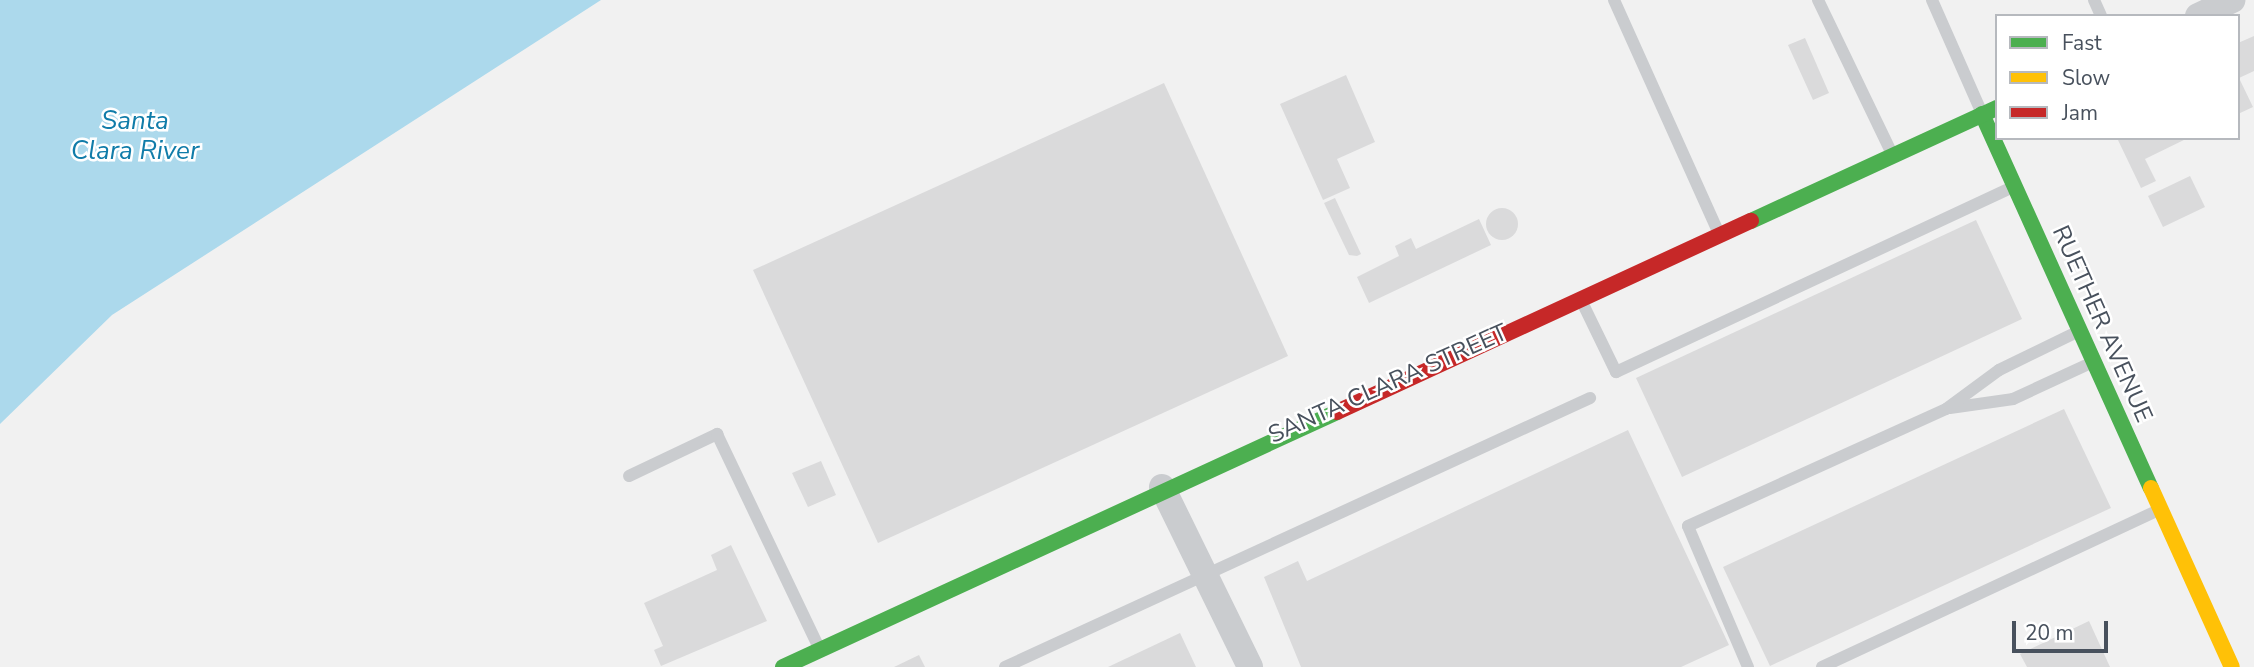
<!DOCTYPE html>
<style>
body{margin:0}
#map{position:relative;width:2254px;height:667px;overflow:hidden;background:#f1f1f1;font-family:"Nunito Sans",sans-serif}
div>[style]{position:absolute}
.water>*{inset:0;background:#acd9ec}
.building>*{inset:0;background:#dadadb}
.round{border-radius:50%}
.lane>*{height:12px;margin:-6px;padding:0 6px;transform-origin:6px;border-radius:6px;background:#cacccf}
.street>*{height:26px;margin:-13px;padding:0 13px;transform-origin:13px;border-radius:13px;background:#cacccf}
.fast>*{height:16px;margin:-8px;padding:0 8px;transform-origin:8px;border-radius:8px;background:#4caf50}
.slow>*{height:16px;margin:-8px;padding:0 8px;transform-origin:8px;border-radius:8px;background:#ffc107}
.jam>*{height:16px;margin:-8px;padding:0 8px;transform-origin:8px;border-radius:8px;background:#c62828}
span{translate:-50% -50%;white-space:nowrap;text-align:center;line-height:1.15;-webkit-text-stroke:5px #fff;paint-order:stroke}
.street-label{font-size:24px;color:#48515d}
.water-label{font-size:26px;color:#107ca9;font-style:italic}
.legend{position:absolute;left:1995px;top:14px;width:245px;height:126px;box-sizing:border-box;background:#fff;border:2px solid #b6b9be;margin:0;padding:9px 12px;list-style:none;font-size:21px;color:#48515d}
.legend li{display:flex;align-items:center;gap:14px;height:35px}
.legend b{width:35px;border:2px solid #b6b9be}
.scale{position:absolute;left:2012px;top:621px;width:96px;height:32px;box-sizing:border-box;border:4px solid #48515d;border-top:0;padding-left:9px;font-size:21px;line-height:24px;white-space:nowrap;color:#48515d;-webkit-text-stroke:5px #fff;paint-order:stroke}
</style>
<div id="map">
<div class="water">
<div style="clip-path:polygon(0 0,601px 0,112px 315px,0 424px)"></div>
</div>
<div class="building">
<div style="clip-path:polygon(2254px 36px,2254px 71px,2239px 78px,2253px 107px,2238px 114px,2238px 43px)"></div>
<div style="clip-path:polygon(1805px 38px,1829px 93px,1813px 100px,1788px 45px)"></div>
<div style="clip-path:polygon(1346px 75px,1375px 142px,1337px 159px,1350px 188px,1323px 200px,1280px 104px)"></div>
<div style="clip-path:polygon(1164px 83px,1288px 356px,878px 543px,753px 270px)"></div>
<div style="clip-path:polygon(2117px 138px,2188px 138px,2145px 159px,2156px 181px,2141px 188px)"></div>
<div style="clip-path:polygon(2190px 176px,2205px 207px,2163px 227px,2148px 196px)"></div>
<div style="clip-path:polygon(1335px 198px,1361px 254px,1357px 256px,1349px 255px,1324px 203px)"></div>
<div class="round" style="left:1486px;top:208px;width:32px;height:32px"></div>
<div style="clip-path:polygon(1479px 219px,1491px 245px,1369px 303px,1357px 277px,1399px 256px,1395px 246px,1411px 238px,1416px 249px)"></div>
<div style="clip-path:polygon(1976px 220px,2022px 319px,1682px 477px,1636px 378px)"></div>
<div style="clip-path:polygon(2064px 409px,2111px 508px,1770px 666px,1723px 567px)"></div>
<div style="clip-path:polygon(1628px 430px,1729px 645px,1681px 667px,1301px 667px,1264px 577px,1298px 561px,1307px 581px)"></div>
<div style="clip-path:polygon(821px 461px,836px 495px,808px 507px,792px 473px)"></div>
<div style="clip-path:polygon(731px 545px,767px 621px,661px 666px,654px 650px,663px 646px,644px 603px,717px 570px,711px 555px)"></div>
<div style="clip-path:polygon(2089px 621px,2110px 667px,2027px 667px,2020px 654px)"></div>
<div style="clip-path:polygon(1180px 633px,1196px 667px,1108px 667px)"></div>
<div style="clip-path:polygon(919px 655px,925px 667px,894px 667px)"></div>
</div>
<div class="lane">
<div style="left:1614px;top:0;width:256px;rotate:65.8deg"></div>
<div style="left:1818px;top:0;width:171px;rotate:64.3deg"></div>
<div style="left:1932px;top:0;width:121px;rotate:66.2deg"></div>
<div style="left:2094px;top:0;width:17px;rotate:66deg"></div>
<div style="left:1582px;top:302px;width:78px;rotate:64.1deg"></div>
<div style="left:1616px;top:372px;width:436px;rotate:-25deg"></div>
<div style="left:1950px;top:408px;width:64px;rotate:-8.1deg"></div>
<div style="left:2013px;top:399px;width:86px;rotate:-24.8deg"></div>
<div style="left:629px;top:476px;width:98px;rotate:-25.5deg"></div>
<div style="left:717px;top:434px;width:235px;rotate:64.5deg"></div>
<div style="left:1005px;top:667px;width:644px;rotate:-24.69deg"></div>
<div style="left:1748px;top:667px;width:153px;rotate:-113.1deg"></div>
<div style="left:1688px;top:526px;width:283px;rotate:-24.4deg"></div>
<div style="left:1946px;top:409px;width:66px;rotate:-36.3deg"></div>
<div style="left:1999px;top:370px;width:87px;rotate:-26deg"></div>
<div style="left:1822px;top:667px;width:370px;rotate:-25deg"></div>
</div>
<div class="street">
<div style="left:2198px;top:16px;width:38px;rotate:-25deg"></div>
<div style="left:1162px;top:487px;width:200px;rotate:63.9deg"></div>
</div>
<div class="fast">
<div style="left:1982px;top:114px;width:410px;rotate:65.7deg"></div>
<div style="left:1751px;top:221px;width:271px;rotate:-24.7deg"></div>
<div style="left:783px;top:667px;width:610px;rotate:-24.72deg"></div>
</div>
<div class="slow">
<div style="left:2151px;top:488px;width:196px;rotate:65.7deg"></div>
</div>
<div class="jam">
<div style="left:1337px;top:412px;width:456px;rotate:-24.8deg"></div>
</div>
<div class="street-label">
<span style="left:2102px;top:324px;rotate:66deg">RUETHER AVENUE</span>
<span style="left:1388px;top:384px;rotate:-24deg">SANTA CLARA STREET</span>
</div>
<div class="water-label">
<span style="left:135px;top:136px">Santa<br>Clara River</span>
</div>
<ul class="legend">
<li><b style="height:9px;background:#4caf50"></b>Fast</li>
<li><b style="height:9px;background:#ffc107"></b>Slow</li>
<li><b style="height:9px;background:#c62828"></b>Jam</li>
</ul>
<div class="scale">20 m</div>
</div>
